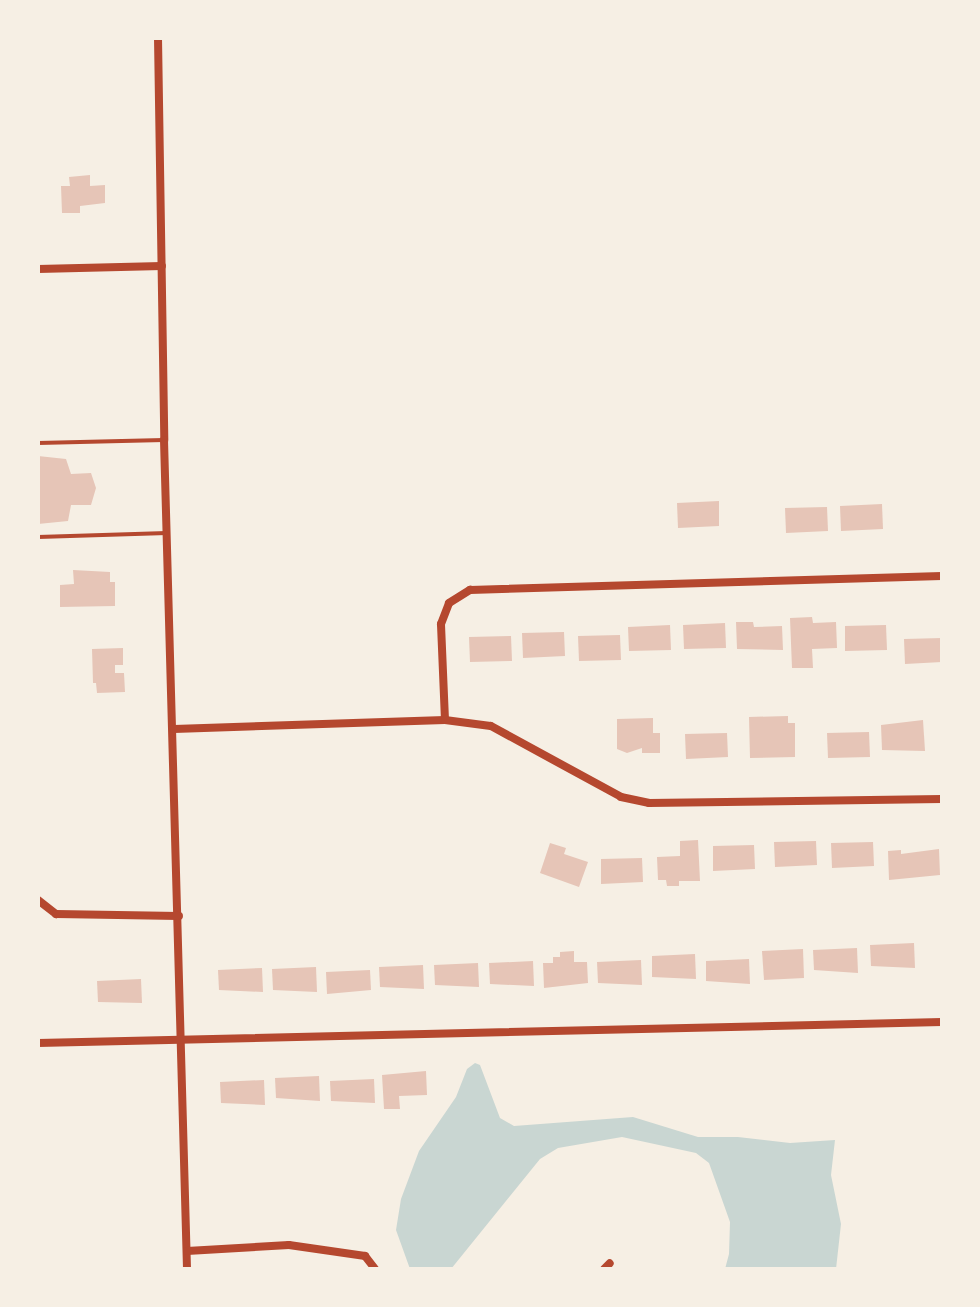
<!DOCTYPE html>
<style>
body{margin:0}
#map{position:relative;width:980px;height:1307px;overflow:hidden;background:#f6efe4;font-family:Commissioner,sans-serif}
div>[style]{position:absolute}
.water>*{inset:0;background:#c9d6d2}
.building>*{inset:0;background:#e6c5b7}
.service>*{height:4px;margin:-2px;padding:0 2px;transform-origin:2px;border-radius:2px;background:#b5482f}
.minor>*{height:8px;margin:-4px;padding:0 4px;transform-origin:4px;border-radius:4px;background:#b5482f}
span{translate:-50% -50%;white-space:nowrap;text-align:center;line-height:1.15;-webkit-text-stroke:6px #f6efe4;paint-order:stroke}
.frame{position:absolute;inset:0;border:40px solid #f6efe4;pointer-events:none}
</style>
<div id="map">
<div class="water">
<div style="clip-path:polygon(475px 1063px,480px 1065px,500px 1118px,514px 1126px,633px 1117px,698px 1137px,738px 1137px,790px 1143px,835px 1140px,831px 1175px,841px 1224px,836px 1269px,725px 1269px,729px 1254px,730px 1222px,709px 1163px,696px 1153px,622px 1137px,558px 1148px,540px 1159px,451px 1269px,410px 1269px,396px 1230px,401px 1199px,419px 1151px,456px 1097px,467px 1069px)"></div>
</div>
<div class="building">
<div style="clip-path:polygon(90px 175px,90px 186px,105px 185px,105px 203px,80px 206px,80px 213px,62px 213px,61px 186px,70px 186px,69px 177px)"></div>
<div style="clip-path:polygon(38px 456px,66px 459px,71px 474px,91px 473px,96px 488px,91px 505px,71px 505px,68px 521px,38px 524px)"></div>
<div style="clip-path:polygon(719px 501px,719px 526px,678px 528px,677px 503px)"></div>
<div style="clip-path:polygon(882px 504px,883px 529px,841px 531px,840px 506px)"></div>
<div style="clip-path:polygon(827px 507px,828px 531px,786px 533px,785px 508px)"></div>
<div style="clip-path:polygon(73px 570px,110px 572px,110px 582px,115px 582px,115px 606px,60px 607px,60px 585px,74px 584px)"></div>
<div style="clip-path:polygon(812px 617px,813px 623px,836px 622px,837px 648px,812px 649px,813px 668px,792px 668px,790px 618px)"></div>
<div style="clip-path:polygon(736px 622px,753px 622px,754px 627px,782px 626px,783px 650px,737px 649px)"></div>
<div style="clip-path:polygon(725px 623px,726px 648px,684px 649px,683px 625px)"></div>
<div style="clip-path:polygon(670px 625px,671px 650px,629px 651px,628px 627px)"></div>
<div style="clip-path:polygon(886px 625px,887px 650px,845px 651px,845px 626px)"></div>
<div style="clip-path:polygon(564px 632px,565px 656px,523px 658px,522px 633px)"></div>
<div style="clip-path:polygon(620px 635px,621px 660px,579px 661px,578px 636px)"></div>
<div style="clip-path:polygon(511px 636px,512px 661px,470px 662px,469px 637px)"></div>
<div style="clip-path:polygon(942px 638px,942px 662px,905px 664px,904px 639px)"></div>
<div style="clip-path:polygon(123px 648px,123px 665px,115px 665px,115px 673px,124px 673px,125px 692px,97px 693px,96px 683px,93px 683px,92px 649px)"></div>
<div style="clip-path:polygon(788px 716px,788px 723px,795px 723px,795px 757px,750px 758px,749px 717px)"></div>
<div style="clip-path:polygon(653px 718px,653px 733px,660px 733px,660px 753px,642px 753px,642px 748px,627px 753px,617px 749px,617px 719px)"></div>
<div style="clip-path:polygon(923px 720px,925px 751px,882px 750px,881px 725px)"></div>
<div style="clip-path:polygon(869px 732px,870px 757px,828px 758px,827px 733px)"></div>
<div style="clip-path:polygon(727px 733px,728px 757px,686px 759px,685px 734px)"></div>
<div style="clip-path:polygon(698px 840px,700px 881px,679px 881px,679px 886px,667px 886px,666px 880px,658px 880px,657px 857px,680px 856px,680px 841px)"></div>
<div style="clip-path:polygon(816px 841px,817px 865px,775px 867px,774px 842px)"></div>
<div style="clip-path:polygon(873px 842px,874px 866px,832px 868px,831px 843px)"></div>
<div style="clip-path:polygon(550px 843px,566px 848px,564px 854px,588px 862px,579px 887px,540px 873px)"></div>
<div style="clip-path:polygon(754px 845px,755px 869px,713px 871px,713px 846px)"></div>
<div style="clip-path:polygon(939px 849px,940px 875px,889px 880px,888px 851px,901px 850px,901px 854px)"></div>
<div style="clip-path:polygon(642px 858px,643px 882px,601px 884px,601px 859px)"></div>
<div style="clip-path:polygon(914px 943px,915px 968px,871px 966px,870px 945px)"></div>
<div style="clip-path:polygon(857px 948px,858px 973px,814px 970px,813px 950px)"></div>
<div style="clip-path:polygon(803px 949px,804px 978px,764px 980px,762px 951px)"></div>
<div style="clip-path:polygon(574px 951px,574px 962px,587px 962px,588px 983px,544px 988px,543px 963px,553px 963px,553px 957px,560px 957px,560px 952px)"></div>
<div style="clip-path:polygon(695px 954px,696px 979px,652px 977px,652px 956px)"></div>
<div style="clip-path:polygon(749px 959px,750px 984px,706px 981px,706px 961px)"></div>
<div style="clip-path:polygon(641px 960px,642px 985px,598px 983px,597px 962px)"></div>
<div style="clip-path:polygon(533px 961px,534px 986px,490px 984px,489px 963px)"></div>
<div style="clip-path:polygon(478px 963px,479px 987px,435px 985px,434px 965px)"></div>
<div style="clip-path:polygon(423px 965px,424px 989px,380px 987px,379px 967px)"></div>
<div style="clip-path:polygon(316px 967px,317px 992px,273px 990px,272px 969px)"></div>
<div style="clip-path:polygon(262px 968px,263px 992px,219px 990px,218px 970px)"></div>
<div style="clip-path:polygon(370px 970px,371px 990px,327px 994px,326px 972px)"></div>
<div style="clip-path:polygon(141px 979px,142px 1003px,98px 1002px,97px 981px)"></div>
<div style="clip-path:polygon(426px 1071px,427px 1095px,399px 1096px,400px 1109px,384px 1109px,382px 1075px)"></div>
<div style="clip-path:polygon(319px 1076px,320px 1101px,276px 1098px,275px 1078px)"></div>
<div style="clip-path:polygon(374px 1079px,375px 1103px,331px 1101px,330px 1081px)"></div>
<div style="clip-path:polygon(264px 1080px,265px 1105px,221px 1103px,220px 1082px)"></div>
</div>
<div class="service">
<div style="left:38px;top:443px;width:126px;rotate:-1.4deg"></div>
<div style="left:38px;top:537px;width:129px;rotate:-1.8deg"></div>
</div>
<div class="minor">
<div style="left:158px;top:38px;width:402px;rotate:89.1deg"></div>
<div style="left:164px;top:440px;width:829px;rotate:88.41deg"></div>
<div style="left:38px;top:269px;width:124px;rotate:-1.4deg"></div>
<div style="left:445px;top:720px;width:96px;rotate:-92.4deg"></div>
<div style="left:441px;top:624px;width:22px;rotate:-69deg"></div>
<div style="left:449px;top:603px;width:25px;rotate:-32deg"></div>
<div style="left:470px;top:590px;width:472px;rotate:-1.7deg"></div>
<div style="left:174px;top:729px;width:271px;rotate:-1.9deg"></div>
<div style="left:445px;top:720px;width:46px;rotate:7.4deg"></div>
<div style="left:491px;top:726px;width:148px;rotate:28.6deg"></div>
<div style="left:621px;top:797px;width:29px;rotate:12deg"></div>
<div style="left:649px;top:803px;width:293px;rotate:-0.8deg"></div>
<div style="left:38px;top:900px;width:23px;rotate:38deg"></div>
<div style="left:56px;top:914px;width:123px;rotate:0.9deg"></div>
<div style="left:38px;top:1043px;width:904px;rotate:-1.33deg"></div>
<div style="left:187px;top:1251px;width:102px;rotate:-3.4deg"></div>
<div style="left:289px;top:1245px;width:77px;rotate:8.2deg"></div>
<div style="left:365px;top:1256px;width:16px;rotate:52deg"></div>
<div style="left:604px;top:1269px;width:8px;rotate:-45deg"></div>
</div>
<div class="frame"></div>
</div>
